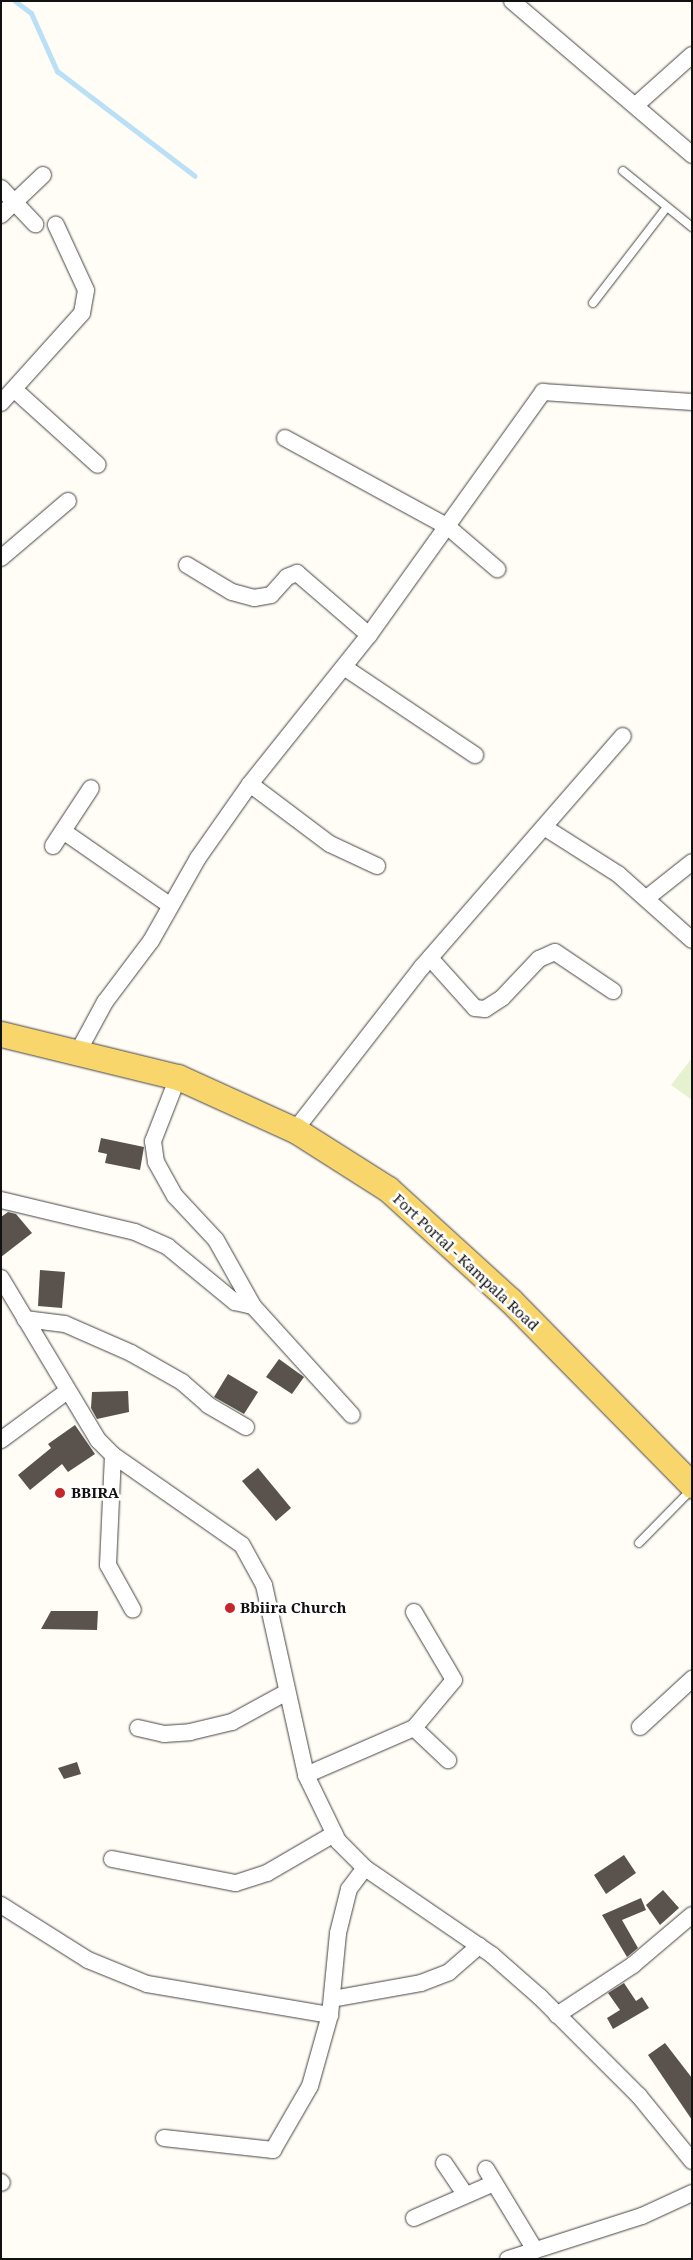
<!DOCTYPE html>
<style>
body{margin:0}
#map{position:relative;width:693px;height:2260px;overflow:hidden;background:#fffdf5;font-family:"Noto Serif",serif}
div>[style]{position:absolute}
.pitch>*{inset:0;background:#e6f2cf}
.stream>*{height:5px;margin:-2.5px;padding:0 2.5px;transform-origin:2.5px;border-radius:2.5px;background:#b9e0f7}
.building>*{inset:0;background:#5a524d}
.roads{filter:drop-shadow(0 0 1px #444) drop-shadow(0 0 1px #444)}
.lane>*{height:8px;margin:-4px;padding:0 4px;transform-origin:4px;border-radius:4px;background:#fff}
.street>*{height:16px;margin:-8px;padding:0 8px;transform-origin:8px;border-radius:8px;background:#fff}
.primary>*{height:25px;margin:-12.5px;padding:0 12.5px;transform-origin:12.5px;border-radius:12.5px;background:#f9d66b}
.dots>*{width:14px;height:14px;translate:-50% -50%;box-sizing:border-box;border:2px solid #fff;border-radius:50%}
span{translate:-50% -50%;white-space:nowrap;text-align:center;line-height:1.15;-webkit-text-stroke:5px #fff;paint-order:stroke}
.street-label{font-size:15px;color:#111}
.poi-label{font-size:15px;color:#111;font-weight:700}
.left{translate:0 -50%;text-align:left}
.frame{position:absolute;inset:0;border:2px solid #111;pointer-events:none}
</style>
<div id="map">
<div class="pitch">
<div style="clip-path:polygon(692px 1058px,692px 1100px,671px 1085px)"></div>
</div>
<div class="stream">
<div style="left:15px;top:1px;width:20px;rotate:37deg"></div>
<div style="left:31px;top:13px;width:64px;rotate:65.9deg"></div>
<div style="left:57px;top:71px;width:173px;rotate:37.3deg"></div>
</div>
<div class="building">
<div style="clip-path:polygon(101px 1138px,144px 1147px,140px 1170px,105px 1163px,107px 1154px,98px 1152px)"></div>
<div style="clip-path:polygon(8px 1212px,16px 1214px,32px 1233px,1px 1257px,1px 1217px)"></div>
<div style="clip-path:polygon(40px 1270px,65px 1272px,62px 1308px,38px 1306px)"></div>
<div style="clip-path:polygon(279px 1359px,304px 1377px,292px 1394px,266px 1377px)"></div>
<div style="clip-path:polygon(228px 1374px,258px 1392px,244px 1414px,214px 1397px)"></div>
<div style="clip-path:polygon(128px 1391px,129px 1412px,97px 1419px,91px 1408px,92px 1392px)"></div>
<div style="clip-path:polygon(75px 1425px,95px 1454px,68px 1472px,62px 1464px,30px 1490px,18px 1475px,51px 1448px,48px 1444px)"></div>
<div style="clip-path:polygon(258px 1468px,291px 1508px,276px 1521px,242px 1481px)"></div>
<div style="clip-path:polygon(51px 1611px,98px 1611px,97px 1630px,41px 1629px)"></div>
<div style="clip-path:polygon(77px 1762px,81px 1774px,64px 1779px,58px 1768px)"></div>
<div style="clip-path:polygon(624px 1855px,636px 1873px,606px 1894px,594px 1875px)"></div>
<div style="clip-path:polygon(663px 1890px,679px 1908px,660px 1925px,646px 1905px)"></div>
<div style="clip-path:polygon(641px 1898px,646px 1910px,622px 1920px,638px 1948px,627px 1957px,602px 1915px)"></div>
<div style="clip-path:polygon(624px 1983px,636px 2001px,642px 1997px,649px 2008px,613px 2029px,607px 2018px,620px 2010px,608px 1993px)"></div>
<div style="clip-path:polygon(665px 2043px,692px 2078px,692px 2120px,648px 2055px)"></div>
</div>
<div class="roads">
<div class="lane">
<div style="left:623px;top:171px;width:89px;rotate:39.1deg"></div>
<div style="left:593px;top:303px;width:121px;rotate:-52.4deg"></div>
<div style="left:639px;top:1543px;width:76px;rotate:-45.5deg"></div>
</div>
<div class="street">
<div style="left:512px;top:1px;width:237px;rotate:40.5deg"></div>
<div style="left:636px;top:105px;width:75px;rotate:-41.8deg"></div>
<div style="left:1px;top:188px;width:50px;rotate:46.6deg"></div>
<div style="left:1px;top:215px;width:58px;rotate:-43.6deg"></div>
<div style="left:16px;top:391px;width:110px;rotate:42.1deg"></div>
<div style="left:1px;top:403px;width:121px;rotate:-48deg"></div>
<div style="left:82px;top:313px;width:23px;rotate:-80deg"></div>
<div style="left:86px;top:290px;width:72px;rotate:-114.8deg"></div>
<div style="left:285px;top:438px;width:186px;rotate:28.6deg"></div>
<div style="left:448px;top:527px;width:65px;rotate:40.6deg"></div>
<div style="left:1px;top:558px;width:88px;rotate:-40.4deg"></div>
<div style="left:187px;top:565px;width:52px;rotate:31deg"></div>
<div style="left:232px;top:592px;width:23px;rotate:15deg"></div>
<div style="left:254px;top:598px;width:17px;rotate:-10deg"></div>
<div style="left:271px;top:595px;width:24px;rotate:-48deg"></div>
<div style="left:287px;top:577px;width:11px;rotate:-22deg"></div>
<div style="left:297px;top:573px;width:95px;rotate:40.7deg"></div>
<div style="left:344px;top:667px;width:158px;rotate:33.9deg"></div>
<div style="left:250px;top:784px;width:100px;rotate:36.9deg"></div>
<div style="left:330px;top:844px;width:52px;rotate:25.1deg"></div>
<div style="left:544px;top:827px;width:88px;rotate:32.4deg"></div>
<div style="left:618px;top:874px;width:99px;rotate:41.7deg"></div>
<div style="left:63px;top:831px;width:131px;rotate:34.8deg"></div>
<div style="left:53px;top:846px;width:69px;rotate:-56.8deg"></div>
<div style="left:648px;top:897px;width:56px;rotate:-38.5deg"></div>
<div style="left:430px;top:958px;width:67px;rotate:48deg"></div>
<div style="left:475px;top:1008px;width:10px;rotate:6deg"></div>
<div style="left:485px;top:1009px;width:20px;rotate:-33deg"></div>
<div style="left:502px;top:998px;width:54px;rotate:-46.5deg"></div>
<div style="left:539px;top:959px;width:17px;rotate:-24deg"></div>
<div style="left:555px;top:952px;width:70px;rotate:33.9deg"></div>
<div style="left:79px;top:1050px;width:55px;rotate:-61.6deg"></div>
<div style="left:105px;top:1002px;width:76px;rotate:-53deg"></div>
<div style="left:151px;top:941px;width:95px;rotate:-60.5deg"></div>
<div style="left:198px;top:858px;width:90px;rotate:-54.9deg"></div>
<div style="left:250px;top:784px;width:191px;rotate:-51.4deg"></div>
<div style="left:369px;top:635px;width:299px;rotate:-54.4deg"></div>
<div style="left:543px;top:392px;width:149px;rotate:3.8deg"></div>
<div style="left:178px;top:1077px;width:69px;rotate:111.3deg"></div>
<div style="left:153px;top:1141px;width:21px;rotate:82deg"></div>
<div style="left:156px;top:1162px;width:39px;rotate:61deg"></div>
<div style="left:175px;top:1196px;width:60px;rotate:47deg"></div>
<div style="left:216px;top:1240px;width:76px;rotate:60.7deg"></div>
<div style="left:253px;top:1306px;width:147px;rotate:47.8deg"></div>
<div style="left:295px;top:1130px;width:207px;rotate:-52.1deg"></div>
<div style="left:422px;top:967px;width:306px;rotate:-49deg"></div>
<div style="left:1px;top:1200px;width:138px;rotate:13.4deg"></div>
<div style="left:135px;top:1232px;width:36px;rotate:24deg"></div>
<div style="left:168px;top:1247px;width:87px;rotate:39.4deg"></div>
<div style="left:235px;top:1302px;width:18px;rotate:13deg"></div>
<div style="left:1px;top:1278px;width:189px;rotate:59.1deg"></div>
<div style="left:98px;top:1440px;width:21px;rotate:45deg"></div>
<div style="left:113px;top:1455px;width:157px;rotate:34.9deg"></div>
<div style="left:242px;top:1545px;width:46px;rotate:61.2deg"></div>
<div style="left:264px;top:1585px;width:195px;rotate:77.5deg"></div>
<div style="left:306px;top:1775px;width:73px;rotate:64.1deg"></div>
<div style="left:338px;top:1841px;width:38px;rotate:45deg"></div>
<div style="left:365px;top:1868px;width:154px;rotate:34.4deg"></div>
<div style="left:492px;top:1955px;width:64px;rotate:41.2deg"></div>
<div style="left:540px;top:1997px;width:140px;rotate:45deg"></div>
<div style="left:639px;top:2096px;width:84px;rotate:50.8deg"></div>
<div style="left:25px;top:1319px;width:40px;rotate:7.1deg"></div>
<div style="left:65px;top:1324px;width:72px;rotate:23.7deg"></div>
<div style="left:131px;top:1353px;width:59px;rotate:29.6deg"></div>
<div style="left:182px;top:1382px;width:35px;rotate:41deg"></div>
<div style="left:208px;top:1405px;width:44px;rotate:30.1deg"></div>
<div style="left:1px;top:1440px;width:81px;rotate:-36.4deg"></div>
<div style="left:113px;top:1455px;width:110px;rotate:92.6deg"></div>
<div style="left:108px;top:1565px;width:51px;rotate:60.9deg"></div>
<div style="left:640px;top:1727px;width:71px;rotate:-42.7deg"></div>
<div style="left:138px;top:1728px;width:27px;rotate:13deg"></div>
<div style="left:164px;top:1734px;width:26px;rotate:-4deg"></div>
<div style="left:190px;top:1732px;width:43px;rotate:-13.4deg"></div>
<div style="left:232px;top:1722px;width:60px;rotate:-28.7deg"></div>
<div style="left:414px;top:1728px;width:47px;rotate:43.3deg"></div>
<div style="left:306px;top:1775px;width:118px;rotate:-23.5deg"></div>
<div style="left:414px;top:1728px;width:62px;rotate:-50.2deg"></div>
<div style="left:454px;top:1680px;width:79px;rotate:-120.5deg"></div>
<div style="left:112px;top:1859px;width:126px;rotate:11deg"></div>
<div style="left:236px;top:1883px;width:33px;rotate:-18deg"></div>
<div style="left:267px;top:1873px;width:78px;rotate:-30.2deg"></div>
<div style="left:1px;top:1905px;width:103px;rotate:32.3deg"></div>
<div style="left:88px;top:1960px;width:64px;rotate:22.1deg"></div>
<div style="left:147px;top:1984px;width:186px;rotate:9.6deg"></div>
<div style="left:332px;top:1999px;width:90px;rotate:-10.2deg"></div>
<div style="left:421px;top:1983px;width:30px;rotate:-21deg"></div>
<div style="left:449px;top:1972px;width:40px;rotate:-41deg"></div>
<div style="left:557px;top:2015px;width:91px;rotate:-33.3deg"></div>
<div style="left:633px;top:1965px;width:77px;rotate:-40.3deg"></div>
<div style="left:164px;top:2138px;width:110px;rotate:6.3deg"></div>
<div style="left:273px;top:2150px;width:74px;rotate:-60deg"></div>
<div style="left:310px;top:2086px;width:74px;rotate:-74.3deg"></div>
<div style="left:330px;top:2015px;width:82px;rotate:-84.4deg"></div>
<div style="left:338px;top:1933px;width:45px;rotate:-76deg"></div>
<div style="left:349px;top:1889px;width:26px;rotate:-53deg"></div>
<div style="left:444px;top:2163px;width:37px;rotate:56deg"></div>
<div style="left:486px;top:2169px;width:95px;rotate:58.8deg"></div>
<div style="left:1px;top:2182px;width:1px;rotate:45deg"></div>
<div style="left:414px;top:2218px;width:85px;rotate:-23.6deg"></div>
<div style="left:508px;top:2259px;width:141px;rotate:-17.8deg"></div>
<div style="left:642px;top:2216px;width:55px;rotate:-24.7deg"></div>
</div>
<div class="primary">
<div style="left:1px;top:1034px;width:182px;rotate:13.7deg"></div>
<div style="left:178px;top:1077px;width:128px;rotate:24.4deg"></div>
<div style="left:295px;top:1130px;width:110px;rotate:32.4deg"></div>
<div style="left:388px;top:1189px;width:165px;rotate:42.3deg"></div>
<div style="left:510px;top:1300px;width:260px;rotate:45.5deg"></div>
</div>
</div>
<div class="dots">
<div style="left:60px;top:1493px;background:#c4262e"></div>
<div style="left:230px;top:1608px;background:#c4262e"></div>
</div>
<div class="street-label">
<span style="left:466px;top:1262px;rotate:43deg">Fort Portal - Kampala Road</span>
</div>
<div class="poi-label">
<span class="left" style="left:71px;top:1493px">BBIRA</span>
<span class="left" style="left:240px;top:1608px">Bbiira Church</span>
</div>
<div class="frame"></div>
</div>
